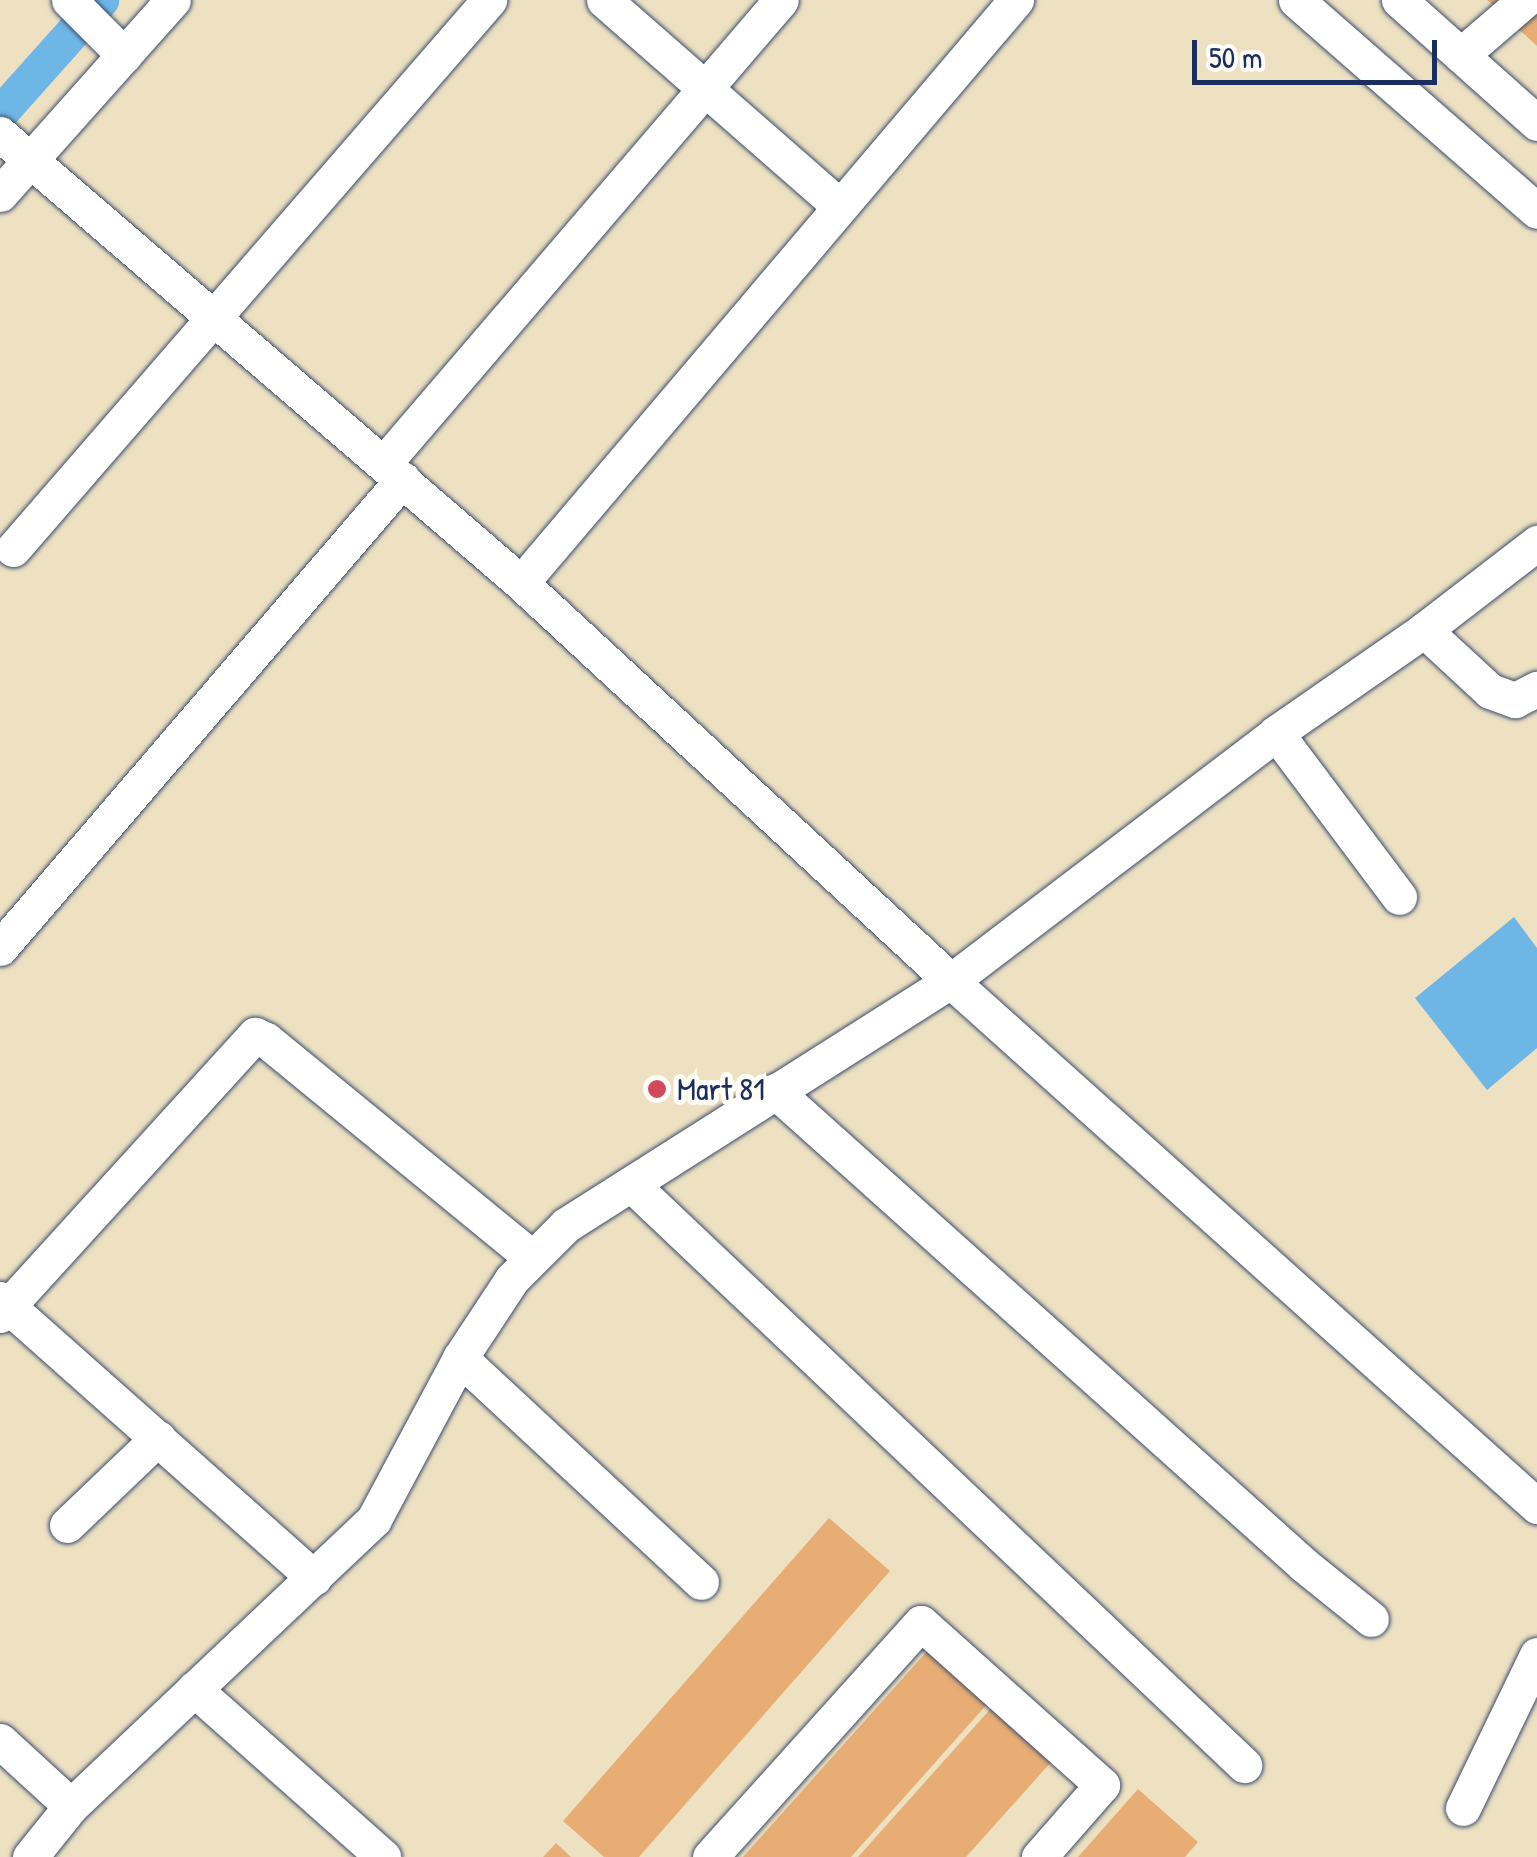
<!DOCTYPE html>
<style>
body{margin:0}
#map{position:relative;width:1537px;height:1857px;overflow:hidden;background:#ede1c2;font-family:"Patrick Hand",sans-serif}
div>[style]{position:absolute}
.water>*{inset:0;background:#6eb6e5}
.canal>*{height:35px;margin:-17.5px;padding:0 17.5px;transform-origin:17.5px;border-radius:17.5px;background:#6eb6e5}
.building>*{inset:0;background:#e7ad74}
.roads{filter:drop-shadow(0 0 2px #3a4a6d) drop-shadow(0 0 2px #3a4a6d)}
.minor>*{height:35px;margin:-17.5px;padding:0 17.5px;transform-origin:17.5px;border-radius:17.5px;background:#fff}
.dots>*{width:28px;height:28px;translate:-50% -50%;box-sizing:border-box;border:5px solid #fdfcf7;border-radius:50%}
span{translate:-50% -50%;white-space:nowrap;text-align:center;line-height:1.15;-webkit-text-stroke:10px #fdfcf7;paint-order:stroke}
.poi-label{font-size:32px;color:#1b2f5e}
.left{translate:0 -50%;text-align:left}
.scale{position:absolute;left:1192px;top:40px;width:245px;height:45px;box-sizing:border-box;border:5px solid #1b2f5e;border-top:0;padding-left:12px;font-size:30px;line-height:35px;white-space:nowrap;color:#1b2f5e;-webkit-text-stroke:8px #fdfcf7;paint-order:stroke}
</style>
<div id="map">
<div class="water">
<div style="clip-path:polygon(1514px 917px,1537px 948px,1537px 1048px,1487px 1090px,1415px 998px)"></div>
</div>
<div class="canal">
<div style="left:0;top:113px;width:152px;rotate:-48.2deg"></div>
</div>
<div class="building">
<div style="clip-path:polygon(1487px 0,1537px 0,1537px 46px)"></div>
<div style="clip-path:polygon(829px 1518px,890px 1571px,639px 1857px,604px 1857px,563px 1821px)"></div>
<div style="clip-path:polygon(929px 1649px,989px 1702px,851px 1857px,743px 1857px)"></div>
<div style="clip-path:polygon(993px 1706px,1053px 1760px,966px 1857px,858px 1857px)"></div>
<div style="clip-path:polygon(1138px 1789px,1198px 1842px,1185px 1857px,1078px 1857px)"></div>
<div style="clip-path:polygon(556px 1843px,571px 1857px,543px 1857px)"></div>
</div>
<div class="roads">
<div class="minor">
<div style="left:69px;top:0;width:78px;rotate:45deg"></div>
<div style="left:604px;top:0;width:311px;rotate:41.2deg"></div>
<div style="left:1296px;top:0;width:320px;rotate:41.2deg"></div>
<div style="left:1399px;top:0;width:185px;rotate:41.7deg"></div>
<div style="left:1461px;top:55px;width:84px;rotate:-40.7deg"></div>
<div style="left:0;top:134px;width:688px;rotate:40.75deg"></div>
<div style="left:521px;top:583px;width:586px;rotate:42.79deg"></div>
<div style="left:951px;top:981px;width:787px;rotate:41.86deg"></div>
<div style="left:0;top:194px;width:260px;rotate:-48.3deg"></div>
<div style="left:385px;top:462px;width:608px;rotate:-49.4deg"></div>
<div style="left:13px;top:549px;width:727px;rotate:-49.07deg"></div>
<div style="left:521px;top:583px;width:765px;rotate:-49.67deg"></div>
<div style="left:1424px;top:630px;width:90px;rotate:42.7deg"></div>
<div style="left:1490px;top:691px;width:27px;rotate:20deg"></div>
<div style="left:1515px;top:700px;width:25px;rotate:-27deg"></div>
<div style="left:1276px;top:733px;width:205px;rotate:53.1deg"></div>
<div style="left:0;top:948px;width:618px;rotate:-49.33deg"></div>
<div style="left:775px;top:1091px;width:710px;rotate:41.86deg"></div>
<div style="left:1304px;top:1565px;width:86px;rotate:38.9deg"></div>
<div style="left:631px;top:1184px;width:845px;rotate:43.46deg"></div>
<div style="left:0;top:1299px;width:420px;rotate:41.6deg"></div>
<div style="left:0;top:1315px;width:379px;rotate:-47.7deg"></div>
<div style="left:255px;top:1035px;width:12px;rotate:24deg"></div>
<div style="left:266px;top:1040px;width:343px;rotate:39.3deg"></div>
<div style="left:460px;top:1358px;width:329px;rotate:42.9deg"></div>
<div style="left:67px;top:1525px;width:126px;rotate:-43.7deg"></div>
<div style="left:194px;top:1689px;width:253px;rotate:41.6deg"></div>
<div style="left:0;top:1741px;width:96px;rotate:42.5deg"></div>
<div style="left:1463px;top:1808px;width:170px;rotate:-64.2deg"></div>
<div style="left:30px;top:1857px;width:65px;rotate:-51.2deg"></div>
<div style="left:71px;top:1806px;width:417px;rotate:-43.4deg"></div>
<div style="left:374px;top:1519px;width:183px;rotate:-61.9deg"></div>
<div style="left:460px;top:1358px;width:95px;rotate:-56.6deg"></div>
<div style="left:512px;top:1279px;width:76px;rotate:-45deg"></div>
<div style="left:566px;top:1225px;width:456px;rotate:-32.4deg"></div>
<div style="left:951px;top:981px;width:409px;rotate:-37.3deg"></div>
<div style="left:1276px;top:733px;width:180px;rotate:-34.8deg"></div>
<div style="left:1424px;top:630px;width:143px;rotate:-37.6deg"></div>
<div style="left:710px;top:1857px;width:315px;rotate:-48deg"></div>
<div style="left:921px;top:1623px;width:243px;rotate:41.8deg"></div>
<div style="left:1102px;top:1785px;width:96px;rotate:131.2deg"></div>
</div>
</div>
<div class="dots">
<div style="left:657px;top:1089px;background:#d1495b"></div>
</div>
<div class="poi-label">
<span class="left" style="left:677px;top:1089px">Mart 81</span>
</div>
<div class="scale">50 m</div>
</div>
